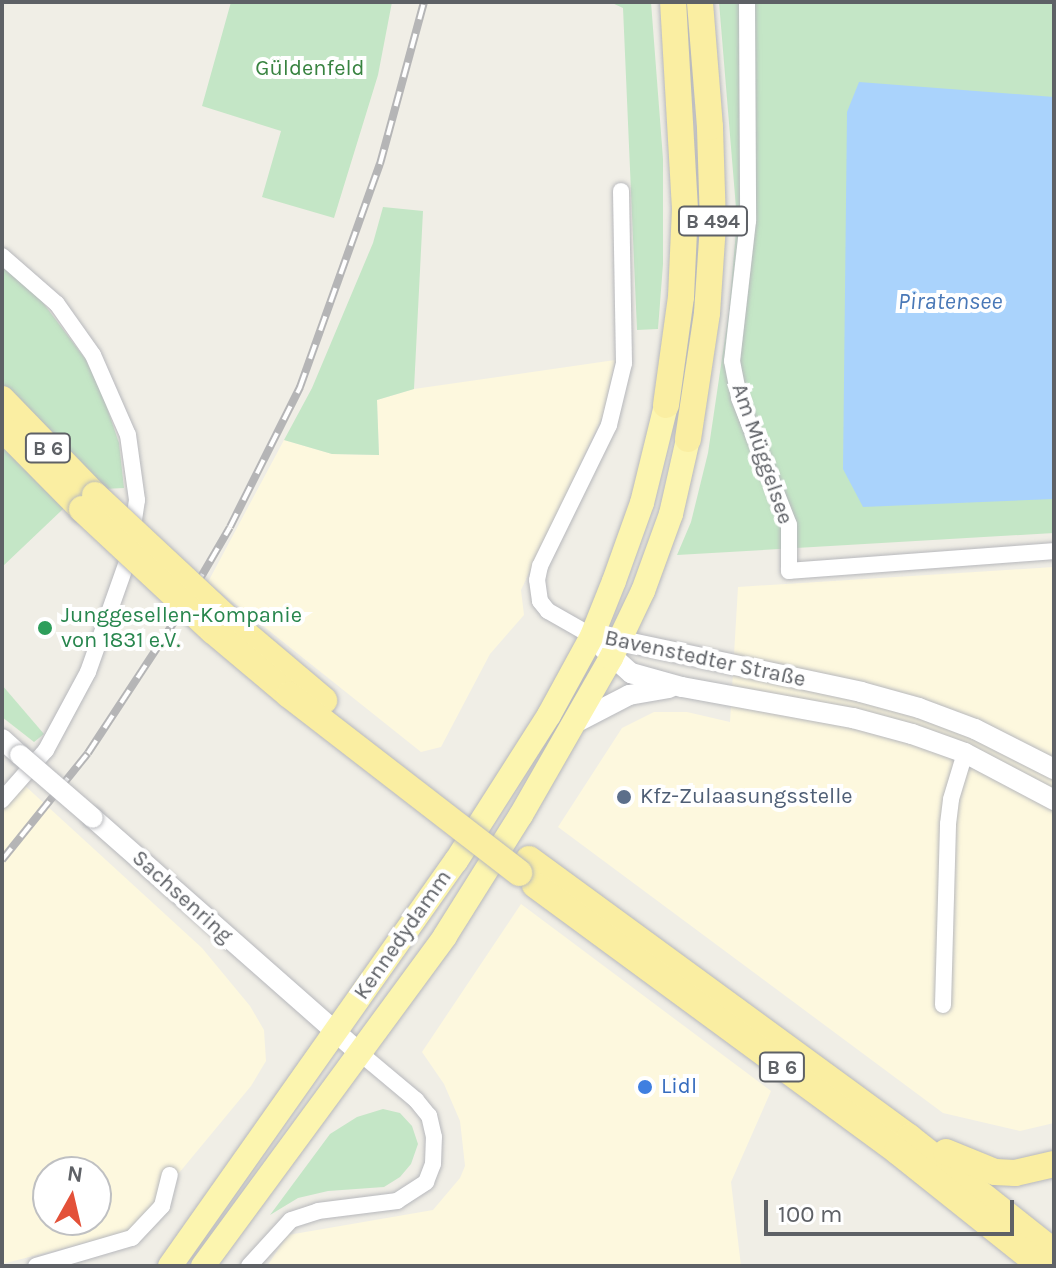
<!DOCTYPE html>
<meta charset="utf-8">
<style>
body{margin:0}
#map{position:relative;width:1056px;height:1268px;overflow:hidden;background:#f0eee6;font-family:Karla,sans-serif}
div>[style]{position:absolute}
.commercial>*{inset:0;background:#fdf8de}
.green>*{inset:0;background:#c4e6c6}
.water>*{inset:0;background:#aad3fc}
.roads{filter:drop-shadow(0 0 2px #b7b8bc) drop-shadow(0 0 2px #b7b8bc)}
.minor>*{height:16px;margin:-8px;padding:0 8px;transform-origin:8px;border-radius:8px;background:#fff}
.tertiary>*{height:20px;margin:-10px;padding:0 10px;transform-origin:10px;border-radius:10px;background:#fff}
.primary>*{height:24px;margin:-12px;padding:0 12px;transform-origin:12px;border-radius:12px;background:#fcf5af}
.trunk>*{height:26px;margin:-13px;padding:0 13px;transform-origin:13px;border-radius:13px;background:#faeea2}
.rail>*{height:8px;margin-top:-4px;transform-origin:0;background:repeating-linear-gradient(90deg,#fff 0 15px,#b5b5b6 0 30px);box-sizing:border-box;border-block:2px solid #b5b5b6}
.bridges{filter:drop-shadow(0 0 2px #b7b8bc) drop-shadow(0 0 2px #b7b8bc)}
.tertiary-bridge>*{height:20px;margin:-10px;padding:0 10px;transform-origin:10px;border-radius:10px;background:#fff}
.trunk-bridge>*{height:26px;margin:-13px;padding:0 13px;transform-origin:13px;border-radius:13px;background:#faeea2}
.dots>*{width:22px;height:22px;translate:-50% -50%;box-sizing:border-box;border:4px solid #fff;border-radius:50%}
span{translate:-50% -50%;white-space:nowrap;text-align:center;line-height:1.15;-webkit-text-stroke:8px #fff;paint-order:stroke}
.shield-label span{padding:2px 6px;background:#fff;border:2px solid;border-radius:6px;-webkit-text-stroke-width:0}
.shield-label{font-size:20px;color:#5e6166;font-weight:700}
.park-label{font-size:22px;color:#388340}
.street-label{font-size:22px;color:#5e6166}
.leisure-label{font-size:22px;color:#27864d}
.left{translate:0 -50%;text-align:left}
.service-label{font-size:22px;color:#4e5e75}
.shop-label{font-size:22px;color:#366cbe}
.water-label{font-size:24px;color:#4978b7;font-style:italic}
.frame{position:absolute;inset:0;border:4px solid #5e6166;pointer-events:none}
.north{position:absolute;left:32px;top:1156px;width:80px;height:80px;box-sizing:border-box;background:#fff;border:2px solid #bfc0c2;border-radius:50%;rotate:8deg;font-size:22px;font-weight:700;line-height:32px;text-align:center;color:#5e6166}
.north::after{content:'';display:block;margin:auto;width:28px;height:36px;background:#e35139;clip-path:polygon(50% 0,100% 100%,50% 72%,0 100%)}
.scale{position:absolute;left:764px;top:1200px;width:250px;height:36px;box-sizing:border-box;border:4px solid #5e6166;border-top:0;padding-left:10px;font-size:24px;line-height:28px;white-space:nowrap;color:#5e6166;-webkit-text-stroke:6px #fff;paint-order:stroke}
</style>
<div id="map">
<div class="commercial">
<div style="clip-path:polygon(615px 360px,603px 415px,521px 590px,524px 615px,490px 654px,441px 747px,421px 752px,208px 582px,284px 440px,332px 454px,379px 455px,377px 400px,414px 389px)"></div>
<div style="clip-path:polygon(1054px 567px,1054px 1123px,1020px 1131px,943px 1113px,558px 827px,622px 728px,654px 712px,687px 712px,730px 722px,738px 587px)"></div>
<div style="clip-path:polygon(evenodd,22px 783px,202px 948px,250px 1006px,264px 1030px,266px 1061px,251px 1086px,131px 1231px,2px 1264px,2px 805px,22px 783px,48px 1172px,96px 1172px,96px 1220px,48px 1220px,48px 1172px)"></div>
<div style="clip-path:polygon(521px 904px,771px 1091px,731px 1182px,741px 1266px,267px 1266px,288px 1235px,433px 1210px,460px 1178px,465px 1166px,460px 1121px,444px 1084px,422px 1052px)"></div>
</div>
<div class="green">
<div style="clip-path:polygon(231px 2px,392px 2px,378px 75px,334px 218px,262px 197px,281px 131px,202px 106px)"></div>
<div style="clip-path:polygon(610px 2px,651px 2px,663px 159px,663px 264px,658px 329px,637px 330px,623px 8px)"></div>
<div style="clip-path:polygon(719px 2px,1054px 2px,1054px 533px,677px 555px,691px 522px,708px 453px,729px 311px,737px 220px)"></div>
<div style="clip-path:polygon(383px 207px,423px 211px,414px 389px,377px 400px,379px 455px,332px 454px,284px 440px,312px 388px,373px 243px)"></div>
<div style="clip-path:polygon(2px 263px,35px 292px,86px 360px,102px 393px,119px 443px,124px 488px,83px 490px,2px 567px)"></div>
<div style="clip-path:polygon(2px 685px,44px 734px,34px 742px,2px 717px)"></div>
<div style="clip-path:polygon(383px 1109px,400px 1113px,412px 1126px,418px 1144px,411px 1164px,400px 1177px,384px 1187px,328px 1191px,298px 1198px,270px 1215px,330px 1134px,357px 1117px)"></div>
</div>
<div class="water">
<div style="clip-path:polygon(859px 82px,1054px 97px,1054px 499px,863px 507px,843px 469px,847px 112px)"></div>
</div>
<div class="roads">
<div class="minor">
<div style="left:747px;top:2px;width:219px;rotate:89.7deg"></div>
<div style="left:748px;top:221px;width:141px;rotate:96.5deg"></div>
<div style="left:732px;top:361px;width:38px;rotate:79deg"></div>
<div style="left:739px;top:398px;width:136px;rotate:68.5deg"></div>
<div style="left:789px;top:525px;width:46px;rotate:90deg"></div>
<div style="left:789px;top:571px;width:266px;rotate:-4.3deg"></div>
<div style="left:2px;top:256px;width:73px;rotate:41.1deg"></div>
<div style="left:57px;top:304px;width:62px;rotate:54.8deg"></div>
<div style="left:93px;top:355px;width:87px;rotate:66.4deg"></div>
<div style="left:128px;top:435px;width:66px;rotate:82.1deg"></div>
<div style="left:137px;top:500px;width:60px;rotate:98.7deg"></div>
<div style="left:128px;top:559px;width:120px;rotate:109.5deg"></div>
<div style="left:88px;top:672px;width:89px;rotate:118.3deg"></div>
<div style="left:46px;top:750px;width:67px;rotate:131.3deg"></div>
<div style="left:592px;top:636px;width:51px;rotate:-150.4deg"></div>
<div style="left:548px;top:611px;width:13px;rotate:-129deg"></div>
<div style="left:540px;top:601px;width:21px;rotate:-98deg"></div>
<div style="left:537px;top:580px;width:14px;rotate:-78deg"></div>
<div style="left:540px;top:566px;width:157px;rotate:-63.9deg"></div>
<div style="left:609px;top:425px;width:64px;rotate:-76.4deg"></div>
<div style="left:624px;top:363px;width:172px;rotate:-91deg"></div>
<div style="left:943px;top:1005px;width:181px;rotate:-88.4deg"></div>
<div style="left:948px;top:824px;width:25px;rotate:-83deg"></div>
<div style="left:951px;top:799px;width:48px;rotate:-73.1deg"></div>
<div style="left:36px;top:1266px;width:100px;rotate:-16.3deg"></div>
<div style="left:132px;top:1238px;width:44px;rotate:-46.8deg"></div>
<div style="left:162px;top:1206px;width:32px;rotate:-76deg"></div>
<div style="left:249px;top:1266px;width:62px;rotate:-47.6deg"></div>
<div style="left:291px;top:1220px;width:28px;rotate:-18deg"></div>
<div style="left:318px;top:1211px;width:80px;rotate:-7.2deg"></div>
<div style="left:397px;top:1201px;width:35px;rotate:-33deg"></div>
<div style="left:426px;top:1182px;width:19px;rotate:-69deg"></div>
<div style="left:433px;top:1164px;width:27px;rotate:-88deg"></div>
<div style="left:434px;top:1137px;width:22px;rotate:-103deg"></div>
<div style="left:429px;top:1116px;width:21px;rotate:-129deg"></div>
<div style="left:416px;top:1100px;width:72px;rotate:-140.1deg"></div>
</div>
<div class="tertiary">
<div style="left:608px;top:638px;width:259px;rotate:12deg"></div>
<div style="left:861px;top:692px;width:60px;rotate:15.4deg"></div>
<div style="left:919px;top:708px;width:60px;rotate:20.6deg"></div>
<div style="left:975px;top:729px;width:89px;rotate:26.9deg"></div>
<div style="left:603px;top:648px;width:38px;rotate:42deg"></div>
<div style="left:631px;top:673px;width:53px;rotate:15.4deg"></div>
<div style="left:682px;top:687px;width:174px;rotate:10.3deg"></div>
<div style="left:853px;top:718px;width:61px;rotate:15.2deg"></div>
<div style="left:912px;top:734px;width:56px;rotate:19.7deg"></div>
<div style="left:965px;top:753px;width:101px;rotate:27.8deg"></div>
<div style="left:573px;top:724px;width:63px;rotate:-27.4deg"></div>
<div style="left:629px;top:695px;width:41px;rotate:-9.9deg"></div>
<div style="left:2px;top:739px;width:24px;rotate:42deg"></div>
<div style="left:93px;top:818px;width:357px;rotate:41.4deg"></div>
</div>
<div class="primary">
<div style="left:170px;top:1266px;width:496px;rotate:-54.8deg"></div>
<div style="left:456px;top:861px;width:173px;rotate:-57.5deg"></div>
<div style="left:549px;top:715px;width:90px;rotate:-61.4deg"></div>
<div style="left:592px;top:636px;width:59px;rotate:-68.2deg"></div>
<div style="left:614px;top:581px;width:83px;rotate:-70.3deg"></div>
<div style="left:642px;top:503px;width:101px;rotate:-76.2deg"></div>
<div style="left:203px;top:1266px;width:409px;rotate:-53.7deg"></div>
<div style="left:445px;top:936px;width:143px;rotate:-57.9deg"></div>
<div style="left:521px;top:815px;width:181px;rotate:-60.2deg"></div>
<div style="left:611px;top:658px;width:74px;rotate:-64.5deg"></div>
<div style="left:643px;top:591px;width:82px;rotate:-70deg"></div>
<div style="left:671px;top:514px;width:77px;rotate:-77.2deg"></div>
</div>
<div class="trunk">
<div style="left:2px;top:399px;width:134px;rotate:45.9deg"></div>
<div style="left:666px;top:405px;width:109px;rotate:-82.1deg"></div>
<div style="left:681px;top:297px;width:88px;rotate:-87.4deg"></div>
<div style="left:685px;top:209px;width:207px;rotate:-93.3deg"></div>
<div style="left:2px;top:428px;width:114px;rotate:45.4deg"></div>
<div style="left:688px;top:439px;width:127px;rotate:-81.4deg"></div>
<div style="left:707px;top:313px;width:89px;rotate:-86.1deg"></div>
<div style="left:713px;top:224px;width:97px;rotate:-91.8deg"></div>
<div style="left:710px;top:127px;width:125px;rotate:-94.6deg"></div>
<div style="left:529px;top:859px;width:471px;rotate:36.2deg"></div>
<div style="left:909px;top:1137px;width:185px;rotate:38.4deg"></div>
<div style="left:535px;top:885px;width:449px;rotate:36.3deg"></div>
<div style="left:897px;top:1151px;width:184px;rotate:38.6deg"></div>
<div style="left:946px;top:1152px;width:53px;rotate:22.2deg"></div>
<div style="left:995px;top:1172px;width:20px;rotate:3deg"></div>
<div style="left:1015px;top:1173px;width:40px;rotate:-13deg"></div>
</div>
</div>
<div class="rail">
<div style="left:2px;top:860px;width:137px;rotate:-51.2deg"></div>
<div style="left:88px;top:753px;width:168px;rotate:-56.7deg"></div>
<div style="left:180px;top:613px;width:99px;rotate:-59.8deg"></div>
<div style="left:230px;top:527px;width:157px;rotate:-63.4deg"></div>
<div style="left:300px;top:387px;width:237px;rotate:-70.3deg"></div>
<div style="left:380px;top:164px;width:168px;rotate:-74.8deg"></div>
</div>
<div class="bridges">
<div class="tertiary-bridge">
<div style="left:20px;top:755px;width:96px;rotate:40.8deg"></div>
</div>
<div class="trunk-bridge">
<div style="left:95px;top:495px;width:182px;rotate:43deg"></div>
<div style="left:228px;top:619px;width:126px;rotate:40.2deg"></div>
<div style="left:82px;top:509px;width:179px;rotate:43deg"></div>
<div style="left:213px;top:631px;width:99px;rotate:40.1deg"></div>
<div style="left:289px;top:695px;width:291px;rotate:37.7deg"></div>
</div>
</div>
<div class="dots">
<div style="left:45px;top:628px;background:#2e9e5b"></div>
<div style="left:624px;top:797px;background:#5c6f8a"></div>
<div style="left:645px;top:1087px;background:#3f7fe0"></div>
</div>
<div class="shield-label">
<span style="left:713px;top:221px">B 494</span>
<span style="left:48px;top:448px">B 6</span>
<span style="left:782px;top:1067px">B 6</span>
</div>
<div class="park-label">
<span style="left:310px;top:69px">Güldenfeld</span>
</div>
<div class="street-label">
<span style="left:762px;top:454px;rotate:71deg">Am Müggelsee</span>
<span style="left:705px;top:659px;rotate:12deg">Bavenstedter Straße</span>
<span style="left:182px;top:897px;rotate:42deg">Sachsenring</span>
<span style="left:403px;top:935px;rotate:-55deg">Kennedydamm</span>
</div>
<div class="leisure-label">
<span class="left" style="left:61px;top:628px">Junggesellen-Kompanie<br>von 1831 e.V.</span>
</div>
<div class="service-label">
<span class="left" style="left:640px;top:797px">Kfz-Zulaasungsstelle</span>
</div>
<div class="shop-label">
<span class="left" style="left:661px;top:1087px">Lidl</span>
</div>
<div class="water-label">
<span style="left:950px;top:302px">Piratensee</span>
</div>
<div class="frame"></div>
<div class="north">N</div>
<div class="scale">100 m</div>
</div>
